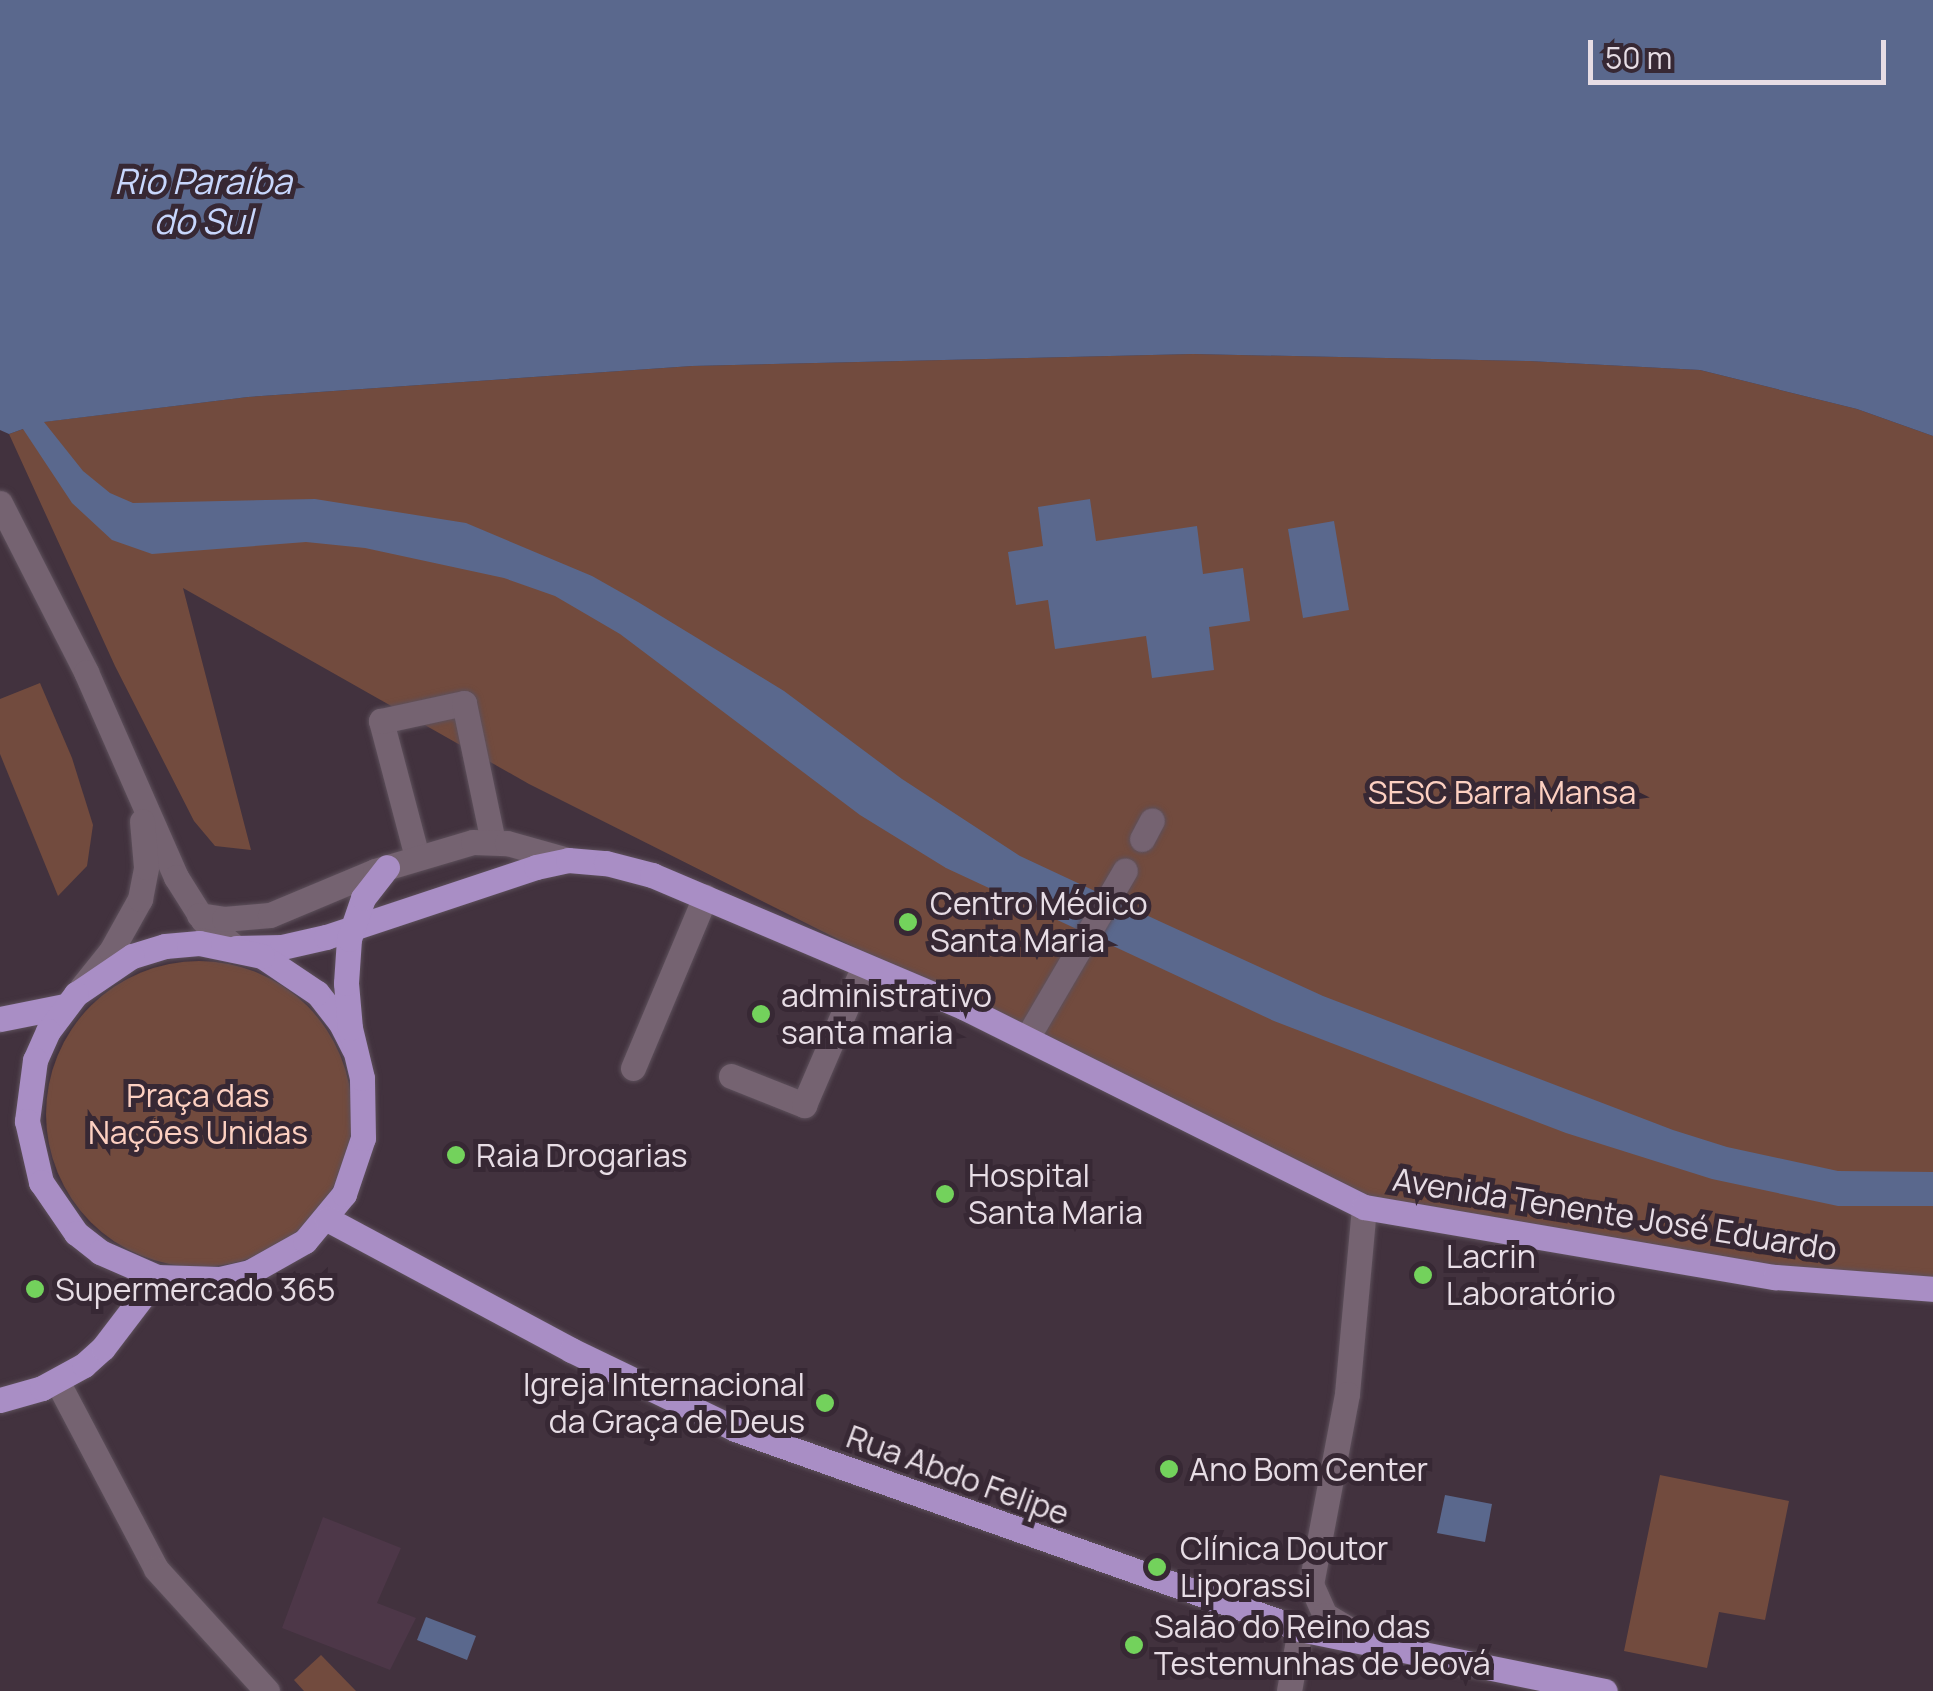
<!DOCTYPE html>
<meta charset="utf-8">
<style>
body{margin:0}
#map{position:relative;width:1933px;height:1691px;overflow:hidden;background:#42323e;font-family:Manrope,sans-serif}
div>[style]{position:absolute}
.built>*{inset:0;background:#4d3748}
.green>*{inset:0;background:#724b3e}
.round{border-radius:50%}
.water>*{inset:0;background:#5a688d}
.roads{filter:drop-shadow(0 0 2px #5d505b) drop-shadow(0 0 2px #5d505b)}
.minor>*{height:25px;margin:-12.5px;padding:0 12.5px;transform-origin:12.5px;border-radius:12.5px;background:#756371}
.major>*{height:25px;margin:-12.5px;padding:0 12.5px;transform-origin:12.5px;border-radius:12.5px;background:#a98ec5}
.dots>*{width:28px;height:28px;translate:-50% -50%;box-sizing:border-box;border:5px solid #372834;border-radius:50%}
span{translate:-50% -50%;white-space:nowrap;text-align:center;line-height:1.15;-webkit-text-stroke:10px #372834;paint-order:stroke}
.park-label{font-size:32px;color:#fdd0c1}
.poi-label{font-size:32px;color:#e7dde5}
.left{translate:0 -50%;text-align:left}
.right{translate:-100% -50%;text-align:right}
.street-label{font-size:32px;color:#e7dde5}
.water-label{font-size:35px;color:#c8d7fd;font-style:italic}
.scale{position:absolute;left:1588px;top:40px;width:298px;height:45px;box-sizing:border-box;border:5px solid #e7dde5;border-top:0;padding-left:12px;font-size:30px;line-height:35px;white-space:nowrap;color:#e7dde5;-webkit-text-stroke:8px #372834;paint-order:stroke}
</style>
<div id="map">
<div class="built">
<div style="clip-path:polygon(323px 1517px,401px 1548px,377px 1603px,416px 1618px,390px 1670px,282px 1628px)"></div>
</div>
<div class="green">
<div style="clip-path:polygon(1193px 354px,1529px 361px,1700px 370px,1857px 409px,1933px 436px,1933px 1288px,1367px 1205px,529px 784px,183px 588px,251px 850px,215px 846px,194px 821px,115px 666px,9px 434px,43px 422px,248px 397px,692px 366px)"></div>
<div style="clip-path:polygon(40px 683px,72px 758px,93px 825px,87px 866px,58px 896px,0 754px,0 699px)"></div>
<div class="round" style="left:46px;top:961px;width:306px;height:306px"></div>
<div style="clip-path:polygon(1660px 1475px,1789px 1501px,1765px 1620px,1719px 1612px,1707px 1668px,1624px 1651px)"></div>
<div style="clip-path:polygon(321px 1655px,356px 1691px,304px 1691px,294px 1680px)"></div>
</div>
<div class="water">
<div style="clip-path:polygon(0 0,1933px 0,1933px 436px,1857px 409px,1700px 370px,1529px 361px,1193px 354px,692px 366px,248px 397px,44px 422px,83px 471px,110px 493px,133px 503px,315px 499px,466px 523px,592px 576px,638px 602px,784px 691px,902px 779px,1020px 856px,1159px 921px,1323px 996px,1673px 1130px,1727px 1147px,1838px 1171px,1933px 1172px,1933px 1206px,1838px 1206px,1712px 1179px,1566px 1133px,1274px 1021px,946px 868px,860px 815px,620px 634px,555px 596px,504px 578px,365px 548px,306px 542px,152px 554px,112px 540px,72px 503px,23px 429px,9px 434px,0 430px)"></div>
<div style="clip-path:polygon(1090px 499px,1096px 541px,1197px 526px,1203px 574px,1243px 568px,1250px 621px,1209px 627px,1214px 670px,1152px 678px,1146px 636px,1055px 649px,1048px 600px,1016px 605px,1008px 552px,1043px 546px,1038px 507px)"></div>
<div style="clip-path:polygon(1334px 521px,1349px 610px,1303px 618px,1288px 529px)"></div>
<div style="clip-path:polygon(1445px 1495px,1492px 1504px,1485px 1542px,1437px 1533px)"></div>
<div style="clip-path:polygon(426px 1617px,476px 1636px,467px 1660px,417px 1640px)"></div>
</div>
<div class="roads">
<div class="minor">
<div style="left:0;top:503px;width:190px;rotate:63deg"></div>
<div style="left:86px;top:672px;width:224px;rotate:66.3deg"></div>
<div style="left:176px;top:877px;width:51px;rotate:57.9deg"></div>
<div style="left:203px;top:920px;width:43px;rotate:40.3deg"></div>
<div style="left:1142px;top:839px;width:21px;rotate:-62deg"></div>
<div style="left:417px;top:857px;width:141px;rotate:-104.8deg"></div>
<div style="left:381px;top:721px;width:85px;rotate:-12.2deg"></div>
<div style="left:464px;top:703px;width:142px;rotate:78.2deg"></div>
<div style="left:199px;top:915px;width:25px;rotate:9deg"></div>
<div style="left:224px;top:919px;width:46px;rotate:-5deg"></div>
<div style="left:270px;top:915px;width:114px;rotate:-22.7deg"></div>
<div style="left:375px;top:871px;width:102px;rotate:-16.5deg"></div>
<div style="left:473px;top:842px;width:34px;rotate:2deg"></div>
<div style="left:507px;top:843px;width:63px;rotate:15.6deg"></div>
<div style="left:82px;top:987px;width:46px;rotate:-51.1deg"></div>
<div style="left:111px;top:951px;width:60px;rotate:-60.9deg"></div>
<div style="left:140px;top:899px;width:33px;rotate:-79deg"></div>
<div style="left:146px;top:867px;width:46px;rotate:-95deg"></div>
<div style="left:1027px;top:1038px;width:194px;rotate:-59.7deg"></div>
<div style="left:633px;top:1068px;width:186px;rotate:-67.2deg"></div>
<div style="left:731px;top:1076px;width:79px;rotate:21.7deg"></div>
<div style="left:804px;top:1105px;width:151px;rotate:-66.7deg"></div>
<div style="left:1364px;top:1207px;width:188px;rotate:95.2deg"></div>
<div style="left:1347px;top:1394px;width:193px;rotate:100.7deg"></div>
<div style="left:1311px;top:1584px;width:34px;rotate:66deg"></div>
<div style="left:1325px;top:1615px;width:49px;rotate:30.8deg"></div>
<div style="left:57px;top:1381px;width:212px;rotate:62.2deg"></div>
<div style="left:156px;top:1569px;width:165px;rotate:47.7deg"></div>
<div style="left:1289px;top:1691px;width:63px;rotate:-79.9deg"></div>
</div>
<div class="major">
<div style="left:236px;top:948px;width:46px;rotate:-1.2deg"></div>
<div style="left:282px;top:947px;width:45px;rotate:-12.8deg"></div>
<div style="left:326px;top:937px;width:221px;rotate:-18.4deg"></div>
<div style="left:536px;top:867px;width:33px;rotate:-12deg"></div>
<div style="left:568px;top:860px;width:38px;rotate:5deg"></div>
<div style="left:606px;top:863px;width:48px;rotate:14.6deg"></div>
<div style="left:652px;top:875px;width:340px;rotate:23deg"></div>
<div style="left:965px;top:1008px;width:446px;rotate:26.5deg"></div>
<div style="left:1364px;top:1207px;width:417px;rotate:9.7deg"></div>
<div style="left:1775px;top:1277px;width:158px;rotate:4.3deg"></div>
<div style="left:0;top:1019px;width:66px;rotate:-11.3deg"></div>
<div style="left:354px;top:1049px;width:30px;rotate:-117deg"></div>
<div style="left:340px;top:1022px;width:37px;rotate:-128deg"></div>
<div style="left:317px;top:993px;width:66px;rotate:-146.1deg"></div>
<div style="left:262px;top:956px;width:64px;rotate:-168.3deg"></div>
<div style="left:199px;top:943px;width:34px;rotate:175deg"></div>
<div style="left:165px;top:946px;width:34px;rotate:163deg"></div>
<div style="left:132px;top:956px;width:68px;rotate:145.8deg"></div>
<div style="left:76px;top:994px;width:46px;rotate:127.1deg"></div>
<div style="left:48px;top:1031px;width:32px;rotate:114deg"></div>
<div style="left:35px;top:1060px;width:62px;rotate:97.5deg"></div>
<div style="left:27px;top:1121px;width:63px;rotate:77.1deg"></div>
<div style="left:41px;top:1182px;width:62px;rotate:55.5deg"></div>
<div style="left:76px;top:1233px;width:31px;rotate:38deg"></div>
<div style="left:100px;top:1252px;width:62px;rotate:23.7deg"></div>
<div style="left:157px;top:1277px;width:63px;rotate:1.8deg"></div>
<div style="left:220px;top:1279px;width:31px;rotate:-13deg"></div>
<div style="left:250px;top:1272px;width:63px;rotate:-29.4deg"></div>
<div style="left:305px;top:1241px;width:61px;rotate:-50.3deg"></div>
<div style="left:344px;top:1194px;width:59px;rotate:-71.3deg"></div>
<div style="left:363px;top:1138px;width:60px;rotate:-91deg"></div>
<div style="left:362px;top:1078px;width:51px;rotate:-103.5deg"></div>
<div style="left:350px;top:1028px;width:45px;rotate:-95.1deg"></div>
<div style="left:346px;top:983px;width:44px;rotate:-86.1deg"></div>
<div style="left:349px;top:939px;width:43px;rotate:-71.1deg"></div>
<div style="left:363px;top:898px;width:39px;rotate:-52deg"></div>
<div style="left:327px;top:1219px;width:277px;rotate:28.2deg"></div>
<div style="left:571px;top:1350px;width:182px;rotate:25.7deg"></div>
<div style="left:735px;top:1429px;width:599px;rotate:19.49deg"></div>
<div style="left:1300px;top:1629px;width:311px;rotate:11.5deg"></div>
<div style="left:0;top:1400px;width:44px;rotate:-15.9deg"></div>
<div style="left:42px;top:1388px;width:48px;rotate:-28.7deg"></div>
<div style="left:84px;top:1365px;width:25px;rotate:-42deg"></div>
<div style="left:103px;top:1348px;width:89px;rotate:-52.7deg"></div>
</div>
</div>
<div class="dots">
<div style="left:908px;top:922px;background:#73d25c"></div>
<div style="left:761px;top:1014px;background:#73d25c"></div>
<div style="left:456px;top:1155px;background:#73d25c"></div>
<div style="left:945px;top:1194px;background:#73d25c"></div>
<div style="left:1423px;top:1275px;background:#73d25c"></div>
<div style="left:35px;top:1289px;background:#73d25c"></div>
<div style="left:825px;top:1403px;background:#73d25c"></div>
<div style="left:1169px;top:1469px;background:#73d25c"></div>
<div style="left:1157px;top:1567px;background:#73d25c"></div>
<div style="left:1134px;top:1645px;background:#73d25c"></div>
</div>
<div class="park-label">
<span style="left:1502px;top:792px">SESC Barra Mansa</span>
<span style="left:198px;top:1114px">Praça das<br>Nações Unidas</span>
</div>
<div class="poi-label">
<span class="left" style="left:930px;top:922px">Centro Médico<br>Santa Maria</span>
<span class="left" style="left:781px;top:1014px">administrativo<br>santa maria</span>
<span class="left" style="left:476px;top:1155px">Raia Drogarias</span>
<span class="left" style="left:968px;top:1194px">Hospital<br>Santa Maria</span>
<span class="left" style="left:1446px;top:1275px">Lacrin<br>Laboratório</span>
<span class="left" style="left:55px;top:1289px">Supermercado 365</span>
<span class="right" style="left:805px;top:1403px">Igreja Internacional<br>da Graça de Deus</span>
<span class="left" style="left:1189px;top:1469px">Ano Bom Center</span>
<span class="left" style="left:1180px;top:1567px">Clínica Doutor<br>Liporassi</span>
<span class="left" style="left:1154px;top:1645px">Salão do Reino das<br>Testemunhas de Jeová</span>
</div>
<div class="street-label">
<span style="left:1615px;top:1214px;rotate:9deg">Avenida Tenente José Eduardo</span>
<span style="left:958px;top:1475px;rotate:20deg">Rua Abdo Felipe</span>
</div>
<div class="water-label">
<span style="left:203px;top:201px">Rio Paraíba<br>do Sul</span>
</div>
<div class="scale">50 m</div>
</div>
